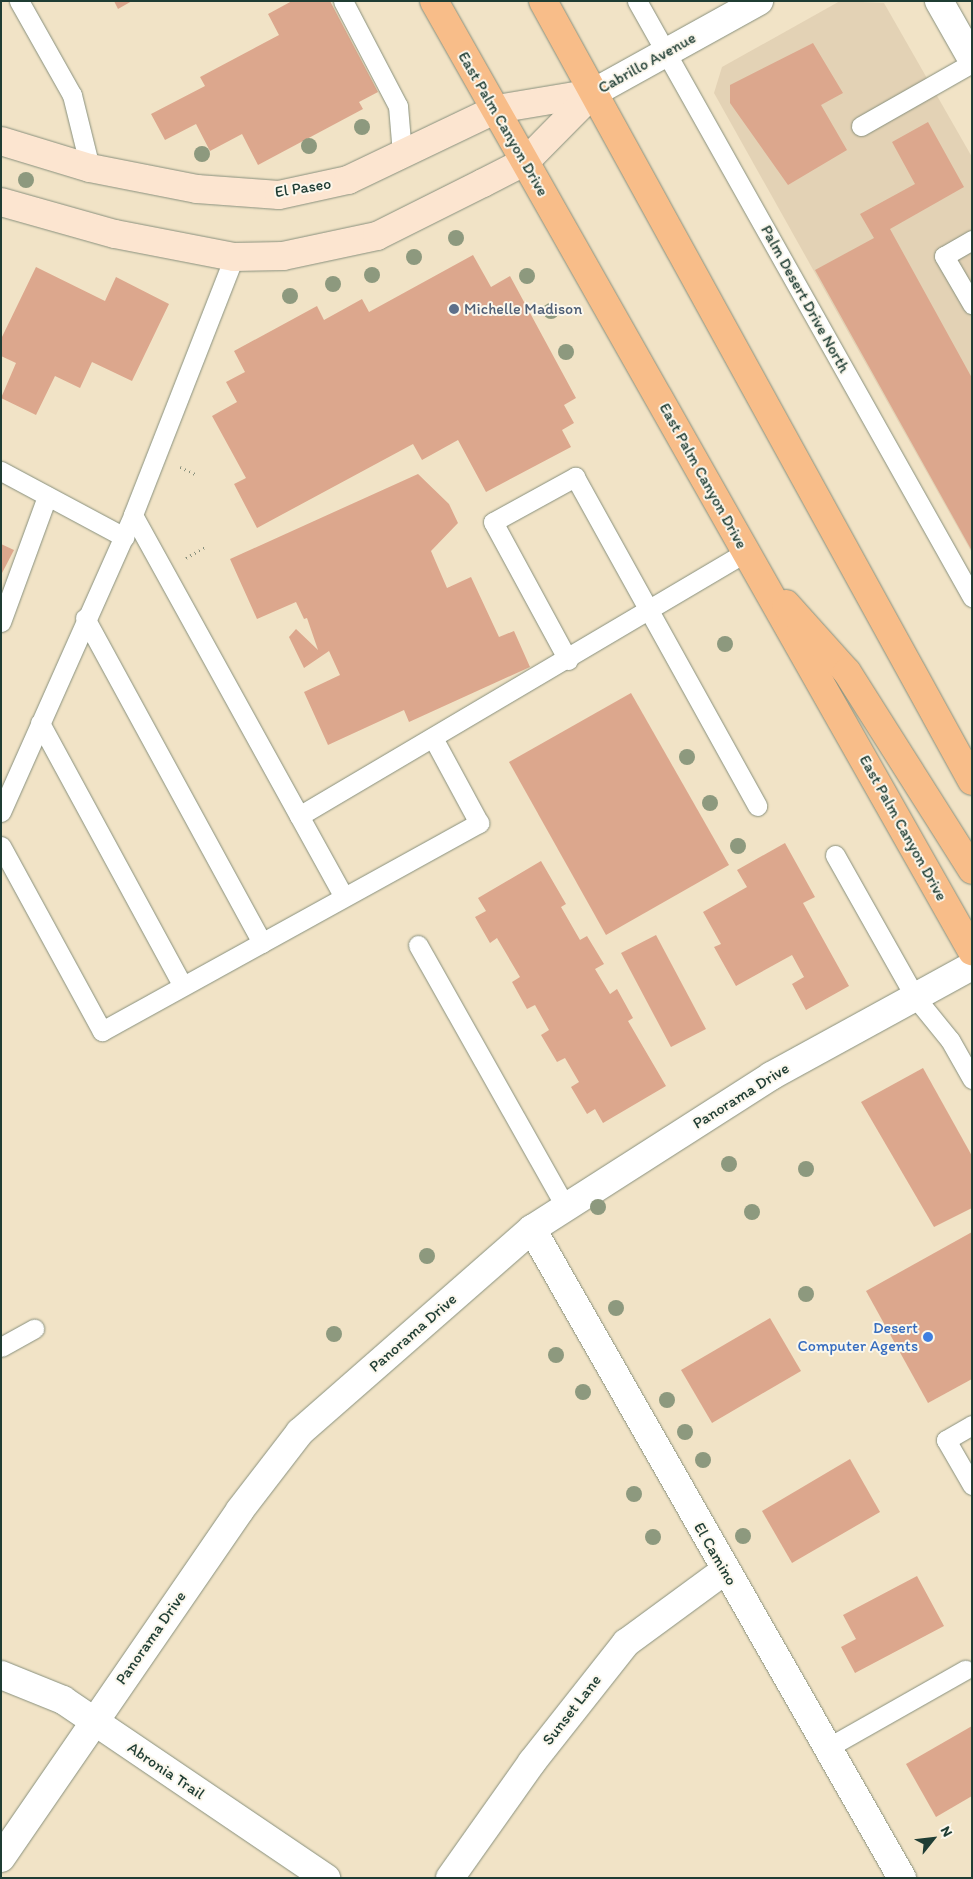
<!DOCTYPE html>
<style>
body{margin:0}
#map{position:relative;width:973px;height:1879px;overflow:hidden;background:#f1e3c6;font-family:Itim,sans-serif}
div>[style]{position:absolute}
.built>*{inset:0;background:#e3d2b5}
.building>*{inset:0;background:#dca78d}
.path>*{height:3px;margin-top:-1.5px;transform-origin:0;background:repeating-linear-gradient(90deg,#88907d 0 1px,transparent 0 5px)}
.roads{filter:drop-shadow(0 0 1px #88907d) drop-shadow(0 0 1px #88907d)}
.lane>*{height:19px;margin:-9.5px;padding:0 9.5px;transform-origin:9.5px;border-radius:9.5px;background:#fff}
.street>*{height:28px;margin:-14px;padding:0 14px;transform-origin:14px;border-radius:14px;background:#fff}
.secondary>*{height:28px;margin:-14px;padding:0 14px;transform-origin:14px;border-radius:14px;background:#fce5d0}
.primary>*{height:28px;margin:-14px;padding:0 14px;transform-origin:14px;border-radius:14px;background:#f8bd89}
.trees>*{width:16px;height:16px;margin:-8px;border-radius:50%;background:#8d997e}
.dots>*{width:14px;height:14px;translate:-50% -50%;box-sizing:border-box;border:2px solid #fbf7ec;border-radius:50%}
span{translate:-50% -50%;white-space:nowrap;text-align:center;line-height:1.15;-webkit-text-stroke:4px #fbf7ec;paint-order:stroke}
.street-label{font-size:16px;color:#1f3d34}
.service-label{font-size:16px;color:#4e5e75}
.left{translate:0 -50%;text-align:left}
.shop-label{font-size:16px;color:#366cbe}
.right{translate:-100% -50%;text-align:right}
.frame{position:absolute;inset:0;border:2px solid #1f3d34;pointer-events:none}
.north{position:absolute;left:908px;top:1814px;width:50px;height:50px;-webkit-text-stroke:4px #fbf7ec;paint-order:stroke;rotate:61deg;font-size:14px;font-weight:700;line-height:20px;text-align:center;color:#1f3d34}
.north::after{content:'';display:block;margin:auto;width:18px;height:22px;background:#1f3d34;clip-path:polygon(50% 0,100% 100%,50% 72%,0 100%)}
</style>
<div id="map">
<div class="built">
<div style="clip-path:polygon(840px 1px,884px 3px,972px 157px,972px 553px,714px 93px,722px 67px)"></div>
</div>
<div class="building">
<div style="clip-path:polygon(114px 1px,132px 1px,118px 9px)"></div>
<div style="clip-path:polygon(292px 1px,330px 1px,378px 92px,359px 102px,363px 109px,258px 165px,242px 134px,210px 151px,196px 124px,165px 140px,151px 114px,205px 86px,200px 77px,279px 35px,268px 14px)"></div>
<div style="clip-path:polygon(813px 43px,843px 93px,821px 105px,847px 150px,788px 185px,730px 103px,730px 85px)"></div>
<div style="clip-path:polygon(928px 122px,964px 187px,890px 229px,972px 378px,972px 551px,815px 270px,874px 238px,860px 214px,915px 184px,892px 142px)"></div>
<div style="clip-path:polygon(473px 255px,491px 287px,510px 276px,576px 398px,564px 405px,574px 423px,562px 430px,571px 447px,486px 492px,458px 440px,422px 460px,413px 444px,257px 528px,234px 484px,246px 478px,212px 416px,237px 402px,226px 382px,245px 372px,234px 351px,317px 306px,324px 320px,362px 299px,369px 312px)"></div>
<div style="clip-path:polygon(36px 267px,105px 301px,116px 277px,169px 304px,132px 381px,92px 362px,80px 388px,55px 376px,36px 415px,1px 398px,16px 363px,1px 356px,1px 339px)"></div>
<div style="clip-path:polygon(418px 474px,449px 504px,458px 523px,431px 551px,447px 588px,471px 577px,499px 637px,514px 631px,530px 667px,409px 722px,404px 710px,328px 745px,304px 692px,340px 675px,329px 651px,304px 668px,289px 637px,296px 629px,318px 650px,307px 618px,304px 619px,296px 602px,257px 619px,230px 559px)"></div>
<div style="clip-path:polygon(1px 544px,14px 550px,1px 575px)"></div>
<div style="clip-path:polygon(631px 693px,729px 865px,606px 935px,509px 762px)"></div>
<div style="clip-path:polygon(785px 843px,815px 897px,803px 903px,849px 986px,806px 1010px,792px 984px,804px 977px,792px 955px,736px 986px,714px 947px,721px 944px,703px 912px,747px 887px,737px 870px)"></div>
<div style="clip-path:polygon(541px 861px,566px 904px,561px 907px,580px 940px,587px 936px,604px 964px,595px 969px,610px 994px,617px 989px,633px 1018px,628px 1021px,666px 1086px,603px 1123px,595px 1109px,587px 1114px,571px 1087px,579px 1082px,565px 1058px,557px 1062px,541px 1035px,549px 1030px,535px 1005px,527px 1009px,512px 982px,520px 977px,497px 938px,490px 943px,475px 917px,486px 911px,478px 898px)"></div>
<div style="clip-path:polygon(656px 935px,706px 1029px,671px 1047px,621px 953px)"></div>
<div style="clip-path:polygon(923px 1068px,972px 1156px,972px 1208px,934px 1227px,861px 1102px)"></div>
<div style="clip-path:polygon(972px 1232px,972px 1379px,928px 1403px,866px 1291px)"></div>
<div style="clip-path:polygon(770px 1318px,801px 1371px,712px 1423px,681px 1370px)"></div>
<div style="clip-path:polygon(850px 1459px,880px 1512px,792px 1563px,762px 1511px)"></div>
<div style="clip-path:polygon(917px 1576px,944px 1626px,855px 1673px,841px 1647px,856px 1639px,843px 1615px)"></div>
<div style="clip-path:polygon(972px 1726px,972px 1796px,936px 1817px,906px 1764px)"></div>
</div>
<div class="path">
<div style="left:180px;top:467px;width:17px;rotate:25deg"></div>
<div style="left:186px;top:558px;width:24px;rotate:-30deg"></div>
</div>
<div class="roads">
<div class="lane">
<div style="left:19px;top:1px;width:108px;rotate:60.6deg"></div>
<div style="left:72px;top:95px;width:75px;rotate:76.1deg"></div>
<div style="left:343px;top:1px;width:119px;rotate:62.4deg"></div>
<div style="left:398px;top:106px;width:48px;rotate:85.2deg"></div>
<div style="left:637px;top:1px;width:684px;rotate:60.66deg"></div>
<div style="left:861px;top:126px;width:128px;rotate:-29.6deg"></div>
<div style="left:972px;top:240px;width:32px;rotate:150deg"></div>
<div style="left:944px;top:256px;width:56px;rotate:59.7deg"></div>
<div style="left:234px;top:257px;width:277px;rotate:111.4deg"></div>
<div style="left:133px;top:515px;width:436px;rotate:61.1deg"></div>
<div style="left:1px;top:471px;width:140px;rotate:28.2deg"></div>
<div style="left:85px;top:618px;width:370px;rotate:61.4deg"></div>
<div style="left:1px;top:622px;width:134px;rotate:-69.9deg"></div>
<div style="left:568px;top:660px;width:157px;rotate:-118.5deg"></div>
<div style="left:493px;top:522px;width:94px;rotate:-28.8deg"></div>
<div style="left:575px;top:477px;width:376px;rotate:61deg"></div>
<div style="left:40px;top:723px;width:299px;rotate:61.5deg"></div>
<div style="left:1px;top:812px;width:325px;rotate:-66deg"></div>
<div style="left:299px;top:816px;width:519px;rotate:-30.57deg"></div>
<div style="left:1px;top:846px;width:211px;rotate:61.4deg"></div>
<div style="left:102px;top:1031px;width:431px;rotate:-28.9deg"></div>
<div style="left:479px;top:823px;width:97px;rotate:-118.4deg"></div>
<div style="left:835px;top:855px;width:163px;rotate:60.6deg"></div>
<div style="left:915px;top:997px;width:55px;rotate:50.9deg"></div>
<div style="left:950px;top:1040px;width:45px;rotate:60.6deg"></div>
<div style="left:418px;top:945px;width:302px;rotate:60.6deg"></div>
<div style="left:1px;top:1347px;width:38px;rotate:-29deg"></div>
<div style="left:972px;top:1425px;width:30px;rotate:150deg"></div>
<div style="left:946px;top:1440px;width:52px;rotate:60deg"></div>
<div style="left:827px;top:1748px;width:159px;rotate:-29.5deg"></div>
</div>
<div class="street">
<div style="left:939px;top:1px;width:67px;rotate:60.4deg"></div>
<div style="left:593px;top:93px;width:190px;rotate:-29deg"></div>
<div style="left:532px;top:1229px;width:747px;rotate:60.31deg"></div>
<div style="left:1px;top:1675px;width:67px;rotate:22deg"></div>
<div style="left:63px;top:1700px;width:318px;rotate:34.1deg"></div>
<div style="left:1px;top:1858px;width:422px;rotate:-55.5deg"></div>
<div style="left:240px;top:1510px;width:98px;rotate:-52.4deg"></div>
<div style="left:300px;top:1432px;width:308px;rotate:-41.2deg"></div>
<div style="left:532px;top:1229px;width:284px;rotate:-32.6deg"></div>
<div style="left:771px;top:1076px;width:229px;rotate:-28.7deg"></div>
<div style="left:450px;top:1878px;width:142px;rotate:-54.7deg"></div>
<div style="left:532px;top:1762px;width:152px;rotate:-51.7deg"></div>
<div style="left:626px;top:1643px;width:122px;rotate:-36.3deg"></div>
</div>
<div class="secondary">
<div style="left:1px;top:141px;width:93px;rotate:16.9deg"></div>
<div style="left:90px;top:168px;width:109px;rotate:11.1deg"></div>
<div style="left:197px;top:189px;width:82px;rotate:4.2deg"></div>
<div style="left:279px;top:195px;width:71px;rotate:-12.3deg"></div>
<div style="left:348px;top:180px;width:165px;rotate:-25.5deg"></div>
<div style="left:497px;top:109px;width:97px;rotate:-9.5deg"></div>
<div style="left:1px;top:202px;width:118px;rotate:15.7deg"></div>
<div style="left:115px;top:234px;width:121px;rotate:10.9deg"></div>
<div style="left:234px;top:257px;width:49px;rotate:-1.2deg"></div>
<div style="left:283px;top:256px;width:96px;rotate:-12deg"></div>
<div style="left:377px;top:236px;width:119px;rotate:-26.6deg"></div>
<div style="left:483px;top:183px;width:48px;rotate:-27.1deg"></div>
<div style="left:526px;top:161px;width:95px;rotate:-45.4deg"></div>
</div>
<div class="primary">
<div style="left:434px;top:1px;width:1092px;rotate:60.48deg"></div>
<div style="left:543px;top:1px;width:890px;rotate:61.19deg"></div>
<div style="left:786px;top:604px;width:91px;rotate:48.1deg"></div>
<div style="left:847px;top:672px;width:234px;rotate:57.7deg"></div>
</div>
</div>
<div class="trees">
<div style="left:362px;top:127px"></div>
<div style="left:309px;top:146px"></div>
<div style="left:202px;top:154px"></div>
<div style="left:26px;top:180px"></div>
<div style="left:456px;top:238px"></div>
<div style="left:414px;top:257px"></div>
<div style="left:372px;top:275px"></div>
<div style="left:527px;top:276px"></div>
<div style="left:333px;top:284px"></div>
<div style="left:290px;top:296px"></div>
<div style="left:551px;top:311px"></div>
<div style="left:566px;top:352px"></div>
<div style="left:725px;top:644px"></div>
<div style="left:687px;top:757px"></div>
<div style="left:710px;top:803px"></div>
<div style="left:738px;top:846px"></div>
<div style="left:729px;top:1164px"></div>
<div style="left:806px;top:1169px"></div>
<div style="left:598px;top:1207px"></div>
<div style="left:752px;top:1212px"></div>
<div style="left:427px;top:1256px"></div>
<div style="left:806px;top:1294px"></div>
<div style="left:616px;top:1308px"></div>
<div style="left:334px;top:1334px"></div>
<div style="left:556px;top:1355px"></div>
<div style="left:583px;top:1392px"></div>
<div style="left:667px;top:1400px"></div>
<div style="left:685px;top:1432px"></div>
<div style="left:703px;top:1460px"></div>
<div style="left:634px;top:1494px"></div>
<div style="left:743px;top:1536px"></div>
<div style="left:653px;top:1537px"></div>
</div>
<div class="dots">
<div style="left:454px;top:309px;background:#5c6f8a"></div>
<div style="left:928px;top:1337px;background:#3f7fe0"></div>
</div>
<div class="street-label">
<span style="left:647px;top:63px;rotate:-29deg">Cabrillo Avenue</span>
<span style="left:503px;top:124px;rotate:60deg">East Palm Canyon Drive</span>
<span style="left:303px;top:188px;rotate:-9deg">El Paseo</span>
<span style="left:805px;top:299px;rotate:61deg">Palm Desert Drive North</span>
<span style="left:703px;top:476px;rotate:61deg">East Palm Canyon Drive</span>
<span style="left:903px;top:828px;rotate:61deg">East Palm Canyon Drive</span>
<span style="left:741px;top:1096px;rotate:-32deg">Panorama Drive</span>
<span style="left:413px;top:1333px;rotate:-41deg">Panorama Drive</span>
<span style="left:715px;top:1554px;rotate:60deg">El Camino</span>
<span style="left:151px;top:1638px;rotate:-55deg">Panorama Drive</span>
<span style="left:572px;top:1710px;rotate:-52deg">Sunset Lane</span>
<span style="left:166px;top:1771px;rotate:34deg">Abronia Trail</span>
</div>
<div class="service-label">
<span class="left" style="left:464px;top:309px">Michelle Madison</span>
</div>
<div class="shop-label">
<span class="right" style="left:918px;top:1337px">Desert<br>Computer Agents</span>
</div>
<div class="frame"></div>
<div class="north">N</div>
</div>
